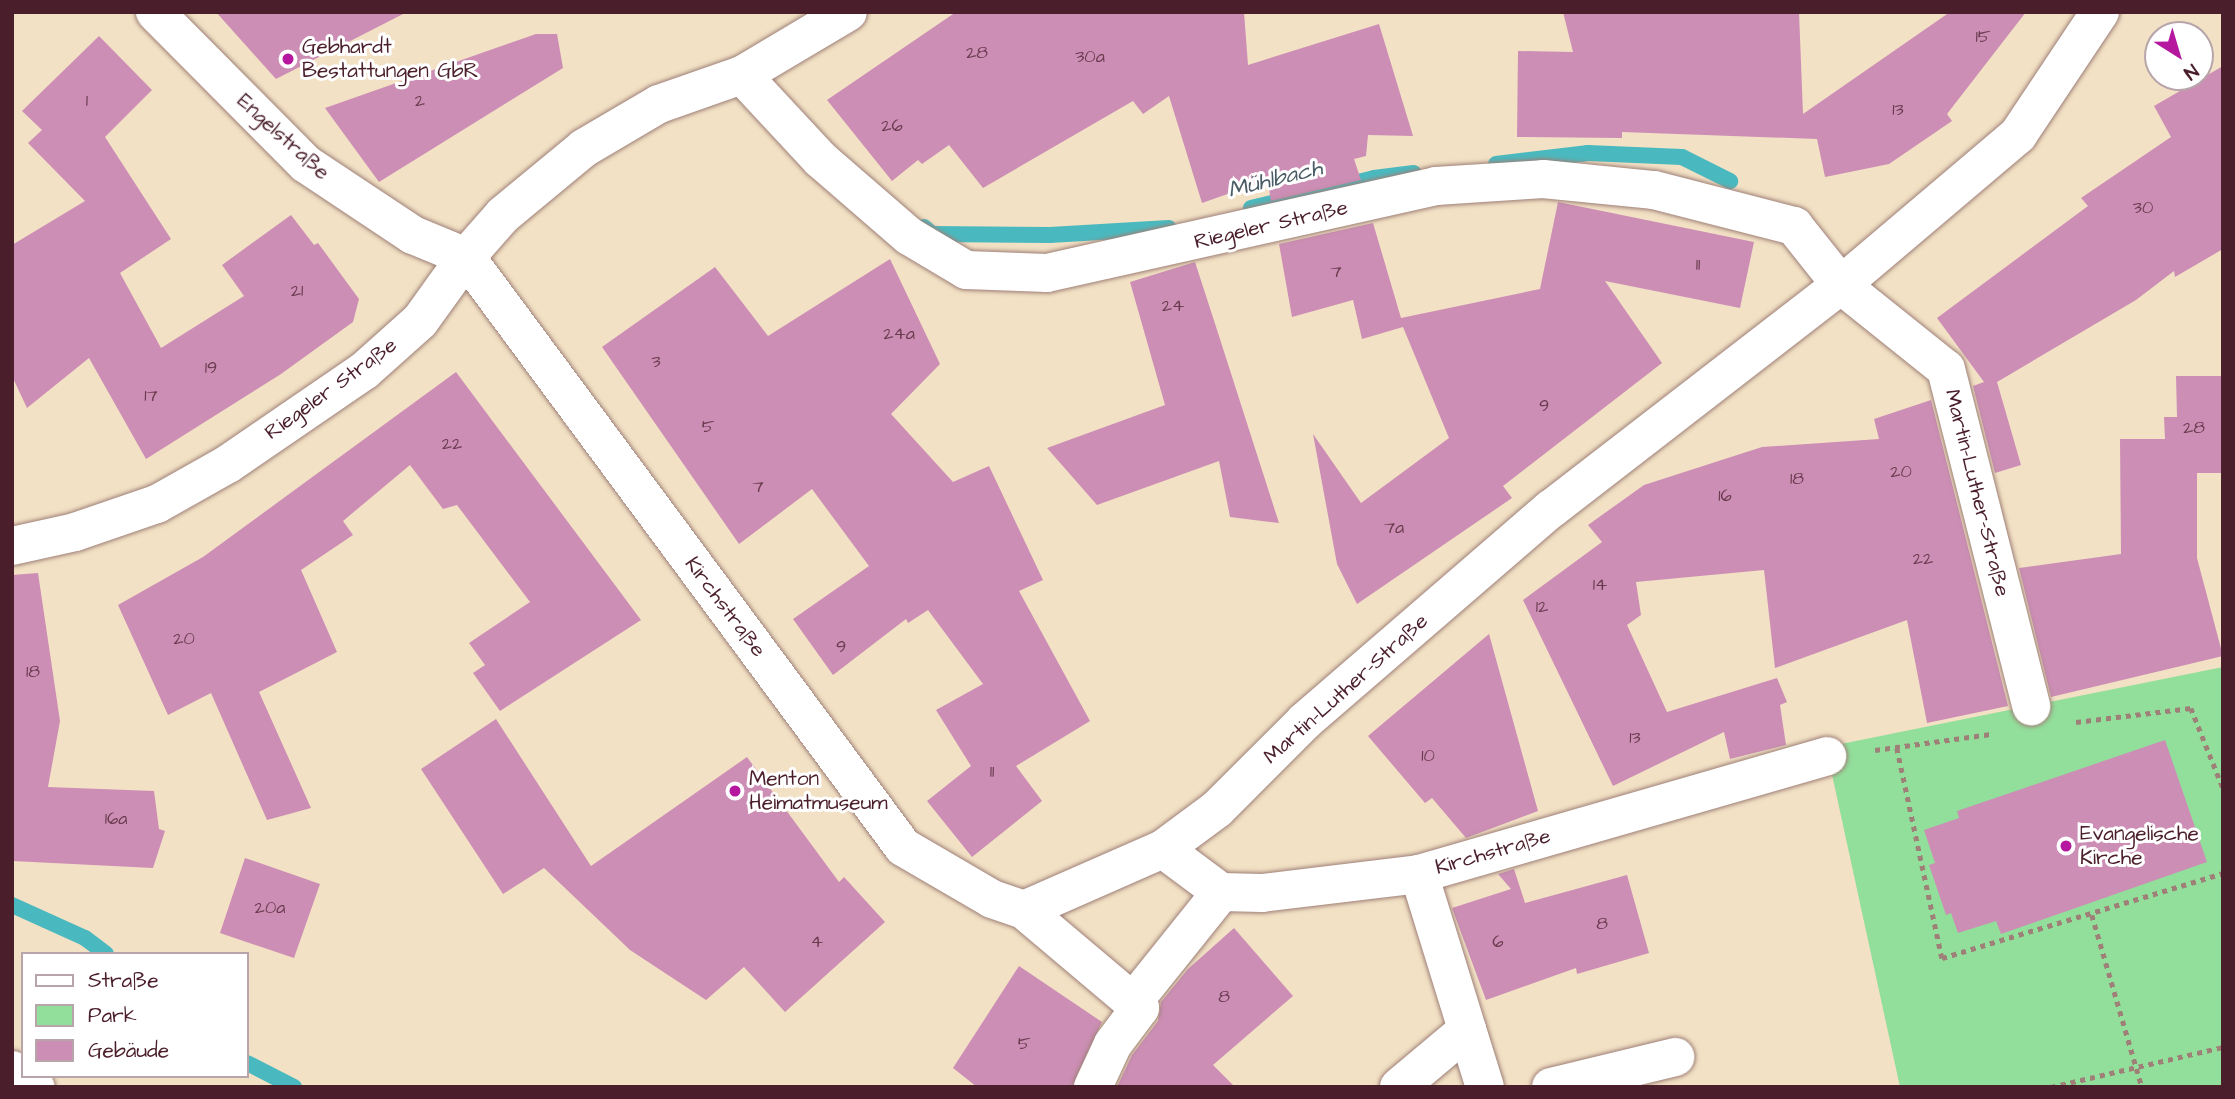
<!DOCTYPE html>
<meta charset="utf-8">
<style>
body{margin:0}
#map{position:relative;width:2235px;height:1099px;overflow:hidden;background:#f3e1c5;font-family:"Architects Daughter",sans-serif}
div>[style]{position:absolute}
.green>*{inset:0;background:#92de9b}
.stream>*{height:16px;margin:-8px;padding:0 8px;transform-origin:8px;border-radius:8px;background:#4ab9bf}
.building>*{inset:0;background:#cc8eb5}
.path>*{height:4.5px;margin-top:-2.25px;transform-origin:0;background:repeating-linear-gradient(90deg,#9e8078 0 5px,transparent 0 10px)}
.roads{filter:drop-shadow(0 0 2px #9e8078) drop-shadow(0 0 2px #9e8078)}
.minor>*{height:38px;margin:-19px;padding:0 19px;transform-origin:19px;border-radius:19px;background:#fff}
.dots>*{width:19px;height:19px;translate:-50% -50%;box-sizing:border-box;border:4px solid #fff;border-radius:50%}
span{translate:-50% -50%;white-space:nowrap;text-align:center;line-height:1.15;-webkit-text-stroke:6px #fff;paint-order:stroke}
.number-label{font-size:18px;color:#6a3b4e}
.number-label span{-webkit-text-stroke-width:0}
.poi-label{font-size:21px;color:#4a1f2b}
.left{translate:0 -50%;text-align:left}
.street-label{font-size:21px;color:#4a1f2b}
.water-label{font-size:23px;color:#4a5d66;font-style:italic}
.frame{position:absolute;inset:0;border:14px solid #4a1f2b;pointer-events:none}
.legend{position:absolute;left:21px;top:952px;width:228px;height:126px;box-sizing:border-box;background:#fff;border:2px solid #b7a5aa;margin:0;padding:9px 12px;list-style:none;font-size:21px;color:#4a1f2b}
.legend li{display:flex;align-items:center;gap:14px;height:35px}
.legend b{width:35px;border:2px solid #b7a5aa}
.north{position:absolute;left:2144px;top:21px;width:70px;height:70px;box-sizing:border-box;background:#fff;border:2px solid #b7a5aa;border-radius:50%;rotate:143deg;font-size:19px;font-weight:700;line-height:28px;text-align:center;color:#4a1f2b}
.north::after{content:'';display:block;margin:auto;width:24px;height:32px;background:#b5179e;clip-path:polygon(50% 0,100% 100%,50% 72%,0 100%)}
</style>
<div id="map">
<div class="green">
<div style="clip-path:polygon(2223px 667px,2223px 1087px,1900px 1087px,1826px 747px)"></div>
</div>
<div class="stream">
<div style="left:1496px;top:164px;width:93px;rotate:-6.8deg"></div>
<div style="left:1588px;top:153px;width:94px;rotate:2.4deg"></div>
<div style="left:1682px;top:157px;width:54px;rotate:26.6deg"></div>
<div style="left:1251px;top:208px;width:127px;rotate:-13.7deg"></div>
<div style="left:1374px;top:178px;width:40px;rotate:-7.1deg"></div>
<div style="left:924px;top:227px;width:11px;rotate:41deg"></div>
<div style="left:932px;top:234px;width:118px;rotate:0.5deg"></div>
<div style="left:1050px;top:235px;width:119px;rotate:-3.4deg"></div>
<div style="left:12px;top:905px;width:80px;rotate:24.3deg"></div>
<div style="left:85px;top:938px;width:26px;rotate:37deg"></div>
<div style="left:247px;top:1063px;width:53px;rotate:27.1deg"></div>
</div>
<div class="building">
<div style="clip-path:polygon(216px 12px,407px 12px,276px 79px)"></div>
<div style="clip-path:polygon(956px 12px,1244px 12px,1248px 65px,1379px 24px,1413px 136px,1368px 135px,1366px 156px,1354px 159px,1361px 180px,1271px 201px,1268px 183px,1256px 184px,1202px 203px,1169px 96px,1143px 114px,1133px 101px,983px 188px,949px 145px,922px 164px,918px 160px,892px 181px,827px 100px)"></div>
<div style="clip-path:polygon(1563px 12px,1799px 12px,1803px 114px,1950px 12px,2026px 12px,1947px 114px,1952px 121px,1889px 164px,1825px 177px,1817px 139px,1622px 132px,1622px 138px,1517px 137px,1518px 51px,1573px 52px)"></div>
<div style="clip-path:polygon(536px 34px,557px 34px,563px 68px,379px 182px,325px 108px)"></div>
<div style="clip-path:polygon(99px 36px,152px 90px,105px 137px,171px 239px,120px 273px,161px 348px,244px 296px,222px 265px,291px 215px,314px 245px,318px 243px,359px 299px,353px 322px,281px 374px,146px 459px,89px 358px,27px 408px,12px 376px,12px 245px,85px 201px,28px 143px,42px 130px,22px 111px)"></div>
<div style="clip-path:polygon(2223px 66px,2223px 249px,2175px 277px,2174px 271px,2136px 300px,1997px 382px,2021px 465px,1995px 473px,1973px 386px,1984px 382px,1937px 318px,2088px 206px,2081px 198px,2171px 137px,2154px 106px)"></div>
<div style="clip-path:polygon(1558px 202px,1754px 242px,1740px 308px,1605px 281px,1662px 363px,1503px 486px,1512px 498px,1357px 604px,1337px 564px,1313px 434px,1361px 503px,1449px 438px,1403px 327px,1362px 339px,1353px 300px,1292px 317px,1279px 244px,1373px 223px,1401px 318px,1540px 289px)"></div>
<div style="clip-path:polygon(890px 259px,940px 364px,891px 414px,953px 482px,989px 466px,1043px 580px,1019px 591px,1090px 721px,1016px 766px,1042px 801px,972px 857px,927px 801px,971px 766px,936px 710px,983px 684px,928px 610px,908px 623px,906px 619px,833px 675px,793px 619px,869px 566px,812px 489px,739px 544px,602px 347px,715px 267px,768px 336px)"></div>
<div style="clip-path:polygon(1195px 262px,1219px 336px,1279px 523px,1230px 517px,1219px 461px,1097px 505px,1047px 448px,1165px 405px,1130px 282px)"></div>
<div style="clip-path:polygon(456px 372px,641px 620px,500px 711px,473px 673px,485px 665px,469px 643px,530px 602px,457px 505px,443px 509px,410px 465px,343px 521px,353px 535px,301px 570px,337px 652px,259px 692px,311px 808px,267px 820px,211px 693px,168px 715px,118px 605px,203px 557px)"></div>
<div style="clip-path:polygon(2176px 376px,2223px 376px,2223px 473px,2197px 473px,2197px 558px,2223px 656px,2051px 697px,2019px 568px,2121px 554px,2120px 439px,2165px 439px,2164px 417px,2177px 417px)"></div>
<div style="clip-path:polygon(1931px 400px,2008px 706px,1927px 723px,1907px 620px,1775px 668px,1764px 570px,1636px 582px,1641px 615px,1627px 625px,1667px 712px,1777px 678px,1787px 702px,1780px 705px,1786px 745px,1730px 759px,1724px 732px,1613px 786px,1523px 600px,1602px 542px,1588px 525px,1644px 485px,1762px 447px,1879px 439px,1874px 419px)"></div>
<div style="clip-path:polygon(38px 573px,60px 721px,48px 787px,154px 791px,159px 829px,165px 831px,153px 868px,12px 861px,12px 575px)"></div>
<div style="clip-path:polygon(1489px 634px,1538px 811px,1466px 838px,1432px 798px,1425px 803px,1368px 736px)"></div>
<div style="clip-path:polygon(496px 719px,591px 866px,747px 757px,839px 882px,844px 877px,885px 922px,785px 1012px,744px 967px,706px 1000px,630px 950px,544px 868px,503px 894px,421px 769px)"></div>
<div style="clip-path:polygon(2165px 740px,2207px 862px,2001px 934px,1996px 921px,1958px 933px,1951px 913px,1946px 915px,1929px 865px,1935px 863px,1924px 830px,1959px 818px,1957px 811px)"></div>
<div style="clip-path:polygon(245px 858px,320px 884px,294px 958px,220px 933px)"></div>
<div style="clip-path:polygon(1514px 869px,1525px 903px,1627px 875px,1649px 953px,1577px 974px,1576px 968px,1486px 1000px,1452px 908px,1511px 889px,1498px 874px)"></div>
<div style="clip-path:polygon(1234px 928px,1293px 996px,1213px 1065px,1235px 1087px,1117px 1087px,1132px 1055px,1158px 1021px,1161px 1002px,1188px 969px)"></div>
<div style="clip-path:polygon(1019px 966px,1102px 1022px,1072px 1087px,977px 1087px,953px 1068px)"></div>
</div>
<div class="path">
<div style="left:2076px;top:722px;width:116px;rotate:-6.9deg"></div>
<div style="left:2191px;top:708px;width:86px;rotate:68.2deg"></div>
<div style="left:1897px;top:748px;width:215px;rotate:77.9deg"></div>
<div style="left:1942px;top:958px;width:294px;rotate:-16.8deg"></div>
<div style="left:1875px;top:750px;width:117px;rotate:-7.9deg"></div>
<div style="left:2092px;top:915px;width:179px;rotate:73.8deg"></div>
<div style="left:2051px;top:1087px;width:177px;rotate:-13.1deg"></div>
</div>
<div class="roads">
<div class="minor">
<div style="left:155px;top:12px;width:214px;rotate:45.2deg"></div>
<div style="left:306px;top:164px;width:128px;rotate:33.6deg"></div>
<div style="left:413px;top:235px;width:57px;rotate:22.5deg"></div>
<div style="left:742px;top:75px;width:115px;rotate:47.1deg"></div>
<div style="left:820px;top:159px;width:118px;rotate:40.9deg"></div>
<div style="left:909px;top:236px;width:66px;rotate:30.8deg"></div>
<div style="left:966px;top:270px;width:81px;rotate:2.1deg"></div>
<div style="left:1047px;top:273px;width:399px;rotate:-12.6deg"></div>
<div style="left:1436px;top:186px;width:107px;rotate:-3.7deg"></div>
<div style="left:1543px;top:179px;width:112px;rotate:5.7deg"></div>
<div style="left:1654px;top:190px;width:145px;rotate:14.4deg"></div>
<div style="left:1794px;top:226px;width:75px;rotate:51.5deg"></div>
<div style="left:1841px;top:285px;width:134px;rotate:38.7deg"></div>
<div style="left:1946px;top:369px;width:348px;rotate:75.8deg"></div>
<div style="left:466px;top:257px;width:734px;rotate:53.47deg"></div>
<div style="left:903px;top:847px;width:103px;rotate:30.3deg"></div>
<div style="left:992px;top:899px;width:34px;rotate:19deg"></div>
<div style="left:12px;top:546px;width:65px;rotate:-12.5deg"></div>
<div style="left:75px;top:532px;width:87px;rotate:-18.9deg"></div>
<div style="left:157px;top:504px;width:81px;rotate:-29.4deg"></div>
<div style="left:228px;top:464px;width:165px;rotate:-34.4deg"></div>
<div style="left:364px;top:371px;width:75px;rotate:-41.8deg"></div>
<div style="left:420px;top:321px;width:79px;rotate:-54.3deg"></div>
<div style="left:466px;top:257px;width:56px;rotate:-48.6deg"></div>
<div style="left:503px;top:215px;width:105px;rotate:-39.6deg"></div>
<div style="left:584px;top:148px;width:87px;rotate:-30.4deg"></div>
<div style="left:659px;top:104px;width:88px;rotate:-19.3deg"></div>
<div style="left:742px;top:75px;width:123px;rotate:-30.7deg"></div>
<div style="left:1163px;top:849px;width:72px;rotate:36.6deg"></div>
<div style="left:1221px;top:892px;width:41px;rotate:1.4deg"></div>
<div style="left:1262px;top:893px;width:158px;rotate:-6.9deg"></div>
<div style="left:1419px;top:874px;width:425px;rotate:-16.1deg"></div>
<div style="left:1419px;top:874px;width:223px;rotate:72.8deg"></div>
<div style="left:1133px;top:1002px;width:141px;rotate:-51.3deg"></div>
<div style="left:12px;top:1070px;width:29px;rotate:36deg"></div>
<div style="left:1093px;top:1087px;width:47px;rotate:-65.1deg"></div>
<div style="left:1113px;top:1044px;width:45px;rotate:-53.1deg"></div>
<div style="left:1140px;top:1008px;width:152px;rotate:-139.8deg"></div>
<div style="left:1024px;top:910px;width:152px;rotate:-23.7deg"></div>
<div style="left:1163px;top:849px;width:67px;rotate:-36.5deg"></div>
<div style="left:1217px;top:809px;width:124px;rotate:-45deg"></div>
<div style="left:1305px;top:721px;width:325px;rotate:-40.8deg"></div>
<div style="left:1551px;top:509px;width:366px;rotate:-37.7deg"></div>
<div style="left:1841px;top:285px;width:232px;rotate:-40.3deg"></div>
<div style="left:2018px;top:135px;width:148px;rotate:-56.3deg"></div>
<div style="left:1399px;top:1087px;width:89px;rotate:-40deg"></div>
<div style="left:1551px;top:1087px;width:128px;rotate:-13.6deg"></div>
</div>
</div>
<div class="dots">
<div style="left:288px;top:59px;background:#b5179e"></div>
<div style="left:735px;top:791px;background:#b5179e"></div>
<div style="left:2066px;top:846px;background:#b5179e"></div>
</div>
<div class="number-label">
<span style="left:1983px;top:37px">15</span>
<span style="left:977px;top:53px">28</span>
<span style="left:1090px;top:57px">30a</span>
<span style="left:87px;top:101px">1</span>
<span style="left:420px;top:101px">2</span>
<span style="left:1898px;top:110px">13</span>
<span style="left:892px;top:126px">26</span>
<span style="left:2143px;top:208px">30</span>
<span style="left:1698px;top:265px">11</span>
<span style="left:1336px;top:272px">7</span>
<span style="left:297px;top:291px">21</span>
<span style="left:1173px;top:306px">24</span>
<span style="left:899px;top:334px">24a</span>
<span style="left:656px;top:362px">3</span>
<span style="left:211px;top:368px">19</span>
<span style="left:151px;top:396px">17</span>
<span style="left:1544px;top:406px">9</span>
<span style="left:708px;top:427px">5</span>
<span style="left:2194px;top:428px">28</span>
<span style="left:452px;top:444px">22</span>
<span style="left:1901px;top:472px">20</span>
<span style="left:1797px;top:479px">18</span>
<span style="left:758px;top:487px">7</span>
<span style="left:1725px;top:496px">16</span>
<span style="left:1394px;top:528px">7a</span>
<span style="left:1923px;top:559px">22</span>
<span style="left:1600px;top:585px">14</span>
<span style="left:1542px;top:607px">12</span>
<span style="left:184px;top:639px">20</span>
<span style="left:841px;top:647px">9</span>
<span style="left:33px;top:672px">18</span>
<span style="left:1635px;top:738px">13</span>
<span style="left:1428px;top:756px">10</span>
<span style="left:992px;top:772px">11</span>
<span style="left:116px;top:819px">16a</span>
<span style="left:270px;top:908px">20a</span>
<span style="left:1602px;top:924px">8</span>
<span style="left:817px;top:942px">4</span>
<span style="left:1498px;top:942px">6</span>
<span style="left:1224px;top:997px">8</span>
<span style="left:1024px;top:1044px">5</span>
</div>
<div class="poi-label">
<span class="left" style="left:302px;top:59px">Gebhardt<br>Bestattungen GbR</span>
<span class="left" style="left:749px;top:791px">Menton<br>Heimatmuseum</span>
<span class="left" style="left:2080px;top:846px">Evangelische<br>Kirche</span>
</div>
<div class="street-label">
<span style="left:283px;top:137px;rotate:42deg">Engelstraße</span>
<span style="left:1271px;top:225px;rotate:-13deg">Riegeler Straße</span>
<span style="left:331px;top:389px;rotate:-36deg">Riegeler Straße</span>
<span style="left:1977px;top:493px;rotate:76deg">Martin-Luther-Straße</span>
<span style="left:725px;top:607px;rotate:53deg">Kirchstraße</span>
<span style="left:1346px;top:689px;rotate:-42deg">Martin-Luther-Straße</span>
<span style="left:1493px;top:852px;rotate:-16deg">Kirchstraße</span>
</div>
<div class="water-label">
<span style="left:1275px;top:179px;rotate:-14deg">Mühlbach</span>
</div>
<div class="frame"></div>
<ul class="legend">
<li><b style="height:9px;background:#fff"></b>Straße</li>
<li><b style="height:19px;background:#92de9b"></b>Park</li>
<li><b style="height:19px;background:#cc8eb5"></b>Gebäude</li>
</ul>
<div class="north">N</div>
</div>
